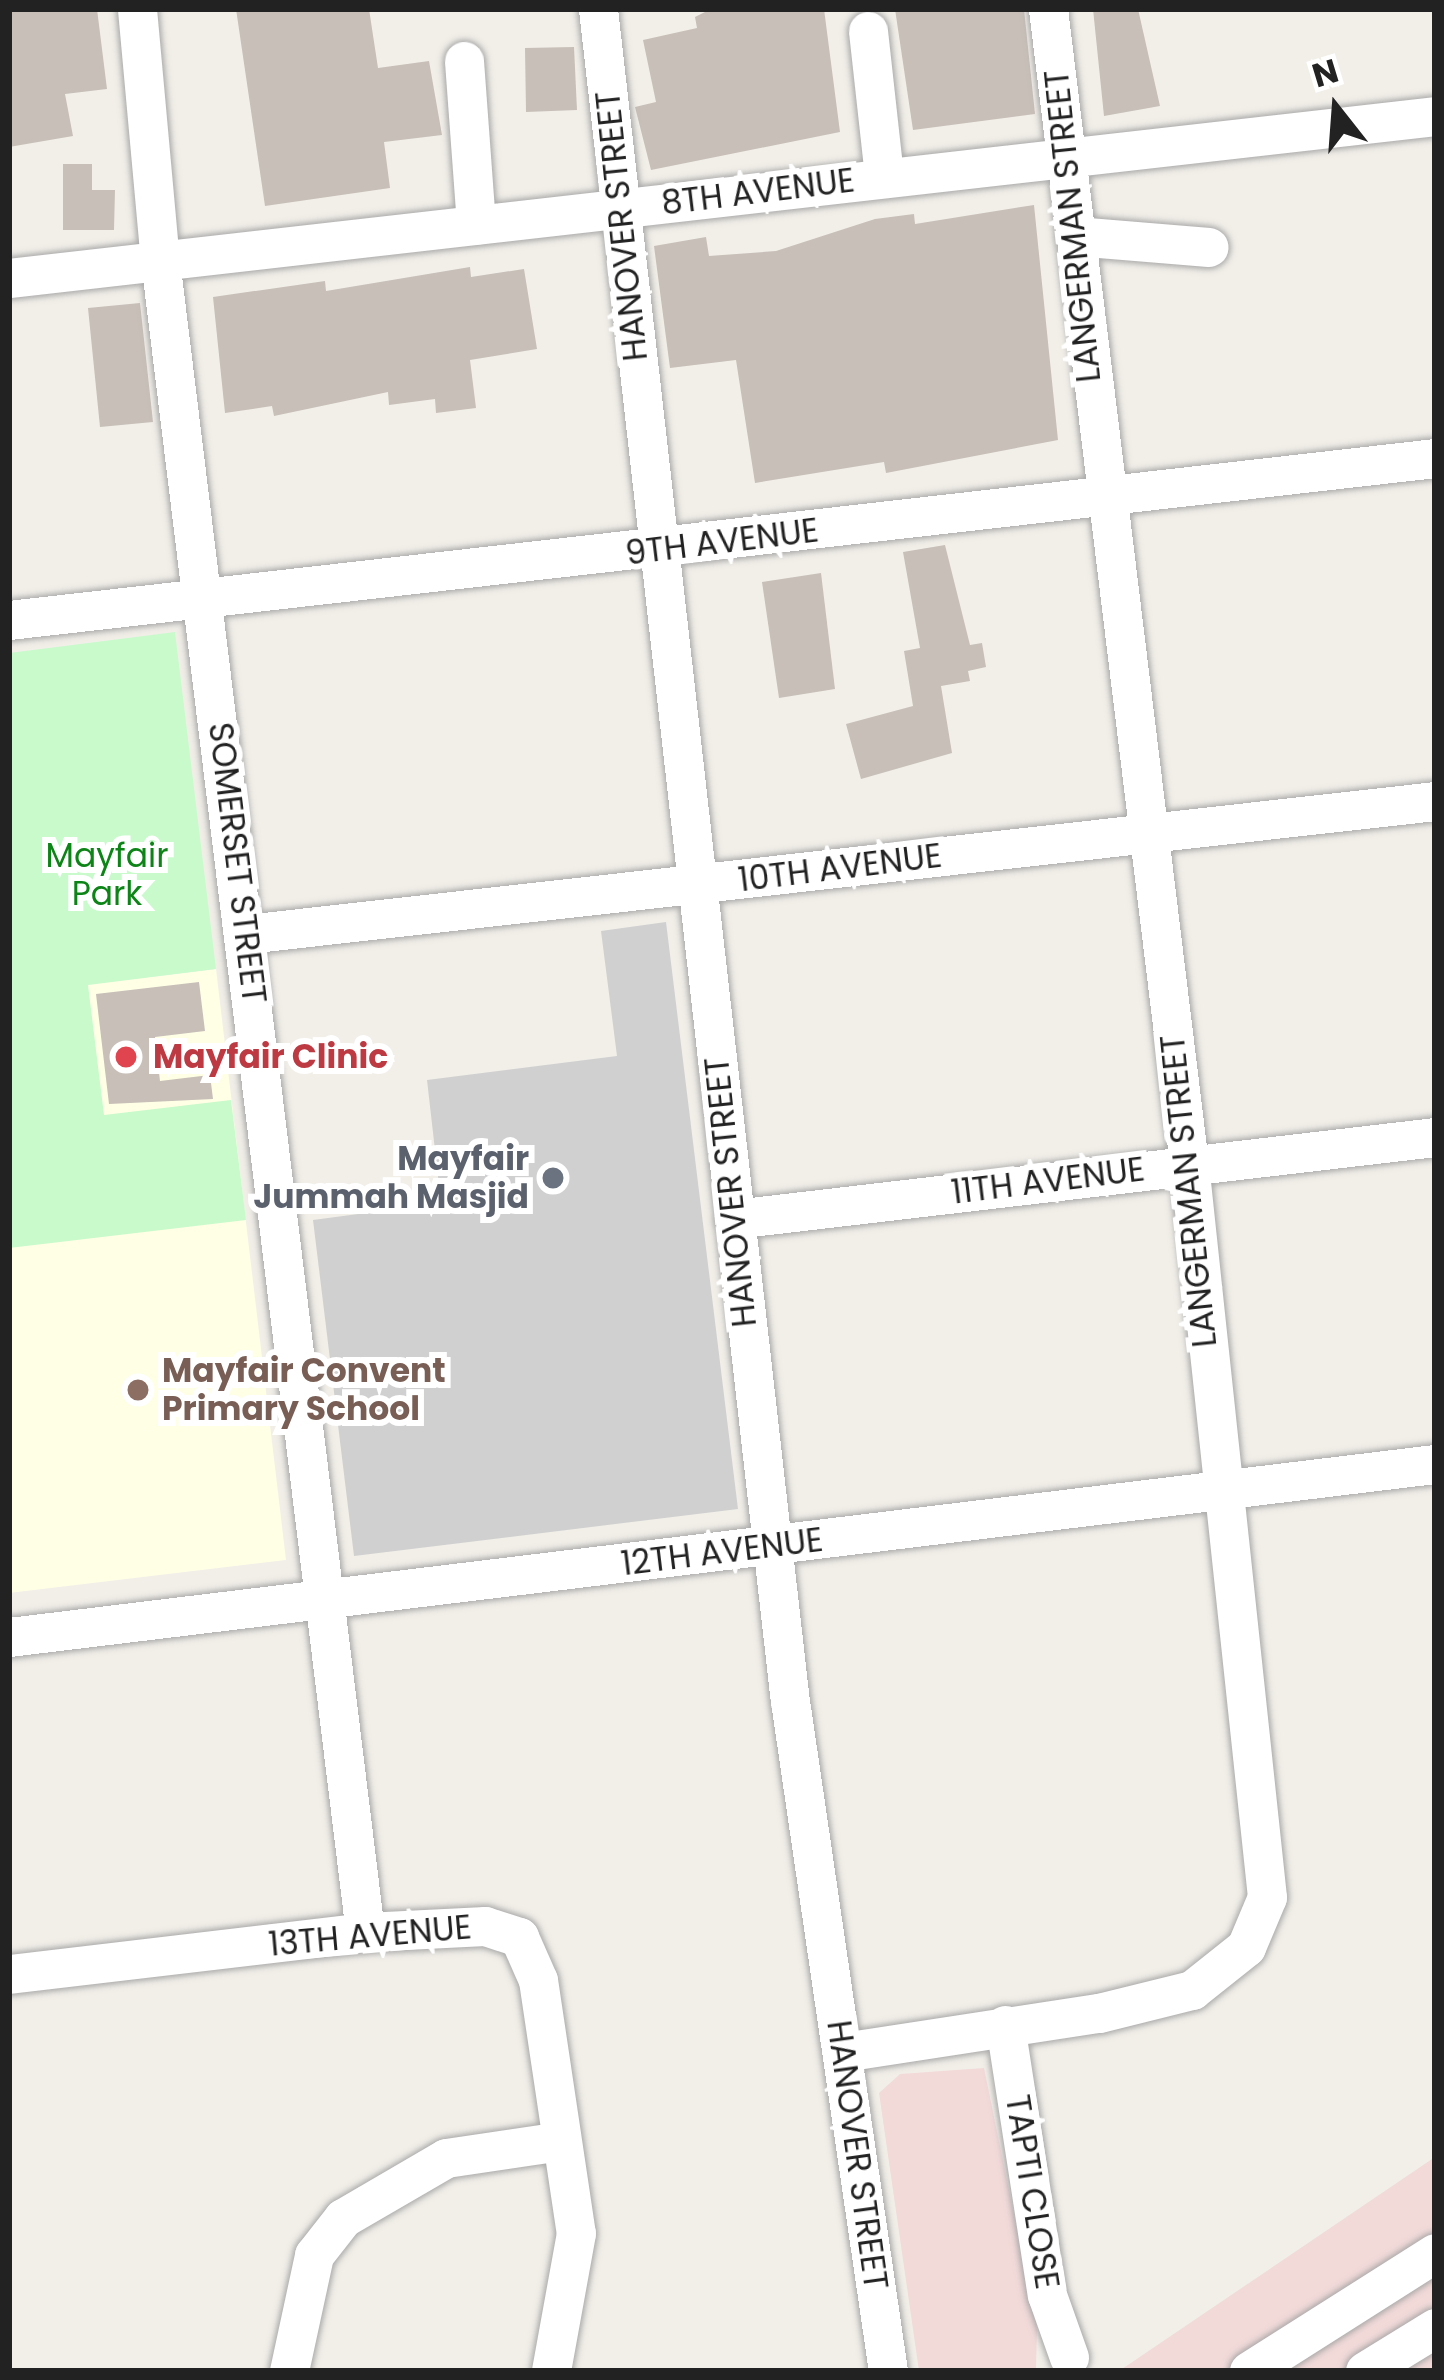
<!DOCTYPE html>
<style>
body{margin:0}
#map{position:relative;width:1444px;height:2380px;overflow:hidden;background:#f2efe9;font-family:Poppins,sans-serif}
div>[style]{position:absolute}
.commercial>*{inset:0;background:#f2dad9}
.education>*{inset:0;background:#ffffe5}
.religious>*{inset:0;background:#d0d0d0}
.park>*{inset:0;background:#c8facc}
.building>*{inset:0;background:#c7bfb8}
.roads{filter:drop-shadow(0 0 3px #a9a9a9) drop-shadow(0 0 3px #a9a9a9)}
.minor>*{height:39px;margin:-19.5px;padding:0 19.5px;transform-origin:19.5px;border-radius:19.5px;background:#fff}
.dots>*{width:33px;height:33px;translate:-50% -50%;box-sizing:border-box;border:6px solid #fff;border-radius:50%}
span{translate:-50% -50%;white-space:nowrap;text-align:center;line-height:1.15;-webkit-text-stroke:12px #fff;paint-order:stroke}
.street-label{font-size:33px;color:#222}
.park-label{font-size:33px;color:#0c8416}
.health-label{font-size:33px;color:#be3a42;font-weight:700}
.left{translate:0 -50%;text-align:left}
.worship-label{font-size:33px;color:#5b616d;font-weight:700}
.right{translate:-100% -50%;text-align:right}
.education-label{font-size:33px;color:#785e54;font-weight:700}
.frame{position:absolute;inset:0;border:12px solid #222;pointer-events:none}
.north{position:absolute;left:1276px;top:48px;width:120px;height:120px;-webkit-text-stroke:9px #fff;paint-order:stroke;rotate:343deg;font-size:33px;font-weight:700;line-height:48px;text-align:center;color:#222}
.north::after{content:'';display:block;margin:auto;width:42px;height:54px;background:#222;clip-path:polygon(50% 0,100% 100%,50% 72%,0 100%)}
</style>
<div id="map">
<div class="commercial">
<div style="clip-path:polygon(984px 2068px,1037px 2327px,1036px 2371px,919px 2371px,879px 2093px,900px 2074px)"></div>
<div style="clip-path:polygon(1435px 2157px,1435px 2371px,1119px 2371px)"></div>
</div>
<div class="education">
<div style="clip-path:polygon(216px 969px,286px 1560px,9px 1593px,9px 994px)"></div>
</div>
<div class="religious">
<div style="clip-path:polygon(666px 922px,738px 1509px,354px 1556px,313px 1220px,441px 1203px,427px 1080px,617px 1056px,601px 931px)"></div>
</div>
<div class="park">
<div style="clip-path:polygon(175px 632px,216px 969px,88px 985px,104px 1115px,231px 1100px,246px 1220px,9px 1248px,9px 653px)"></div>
</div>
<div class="building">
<div style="clip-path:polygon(9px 9px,97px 9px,107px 89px,65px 94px,73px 136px,9px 147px)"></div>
<div style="clip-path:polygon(236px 9px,369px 9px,378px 68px,429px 61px,442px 135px,384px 142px,390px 188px,265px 206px)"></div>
<div style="clip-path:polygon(711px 9px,824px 9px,840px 132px,651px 170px,635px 107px,656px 102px,643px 40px,697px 28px,695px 17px)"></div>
<div style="clip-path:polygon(895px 9px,1024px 9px,1035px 114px,913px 130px)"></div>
<div style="clip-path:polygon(1093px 9px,1138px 9px,1160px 106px,1104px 116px)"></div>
<div style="clip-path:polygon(574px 47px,577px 110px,526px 112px,525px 48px)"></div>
<div style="clip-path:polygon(63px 164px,92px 164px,92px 190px,115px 190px,114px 230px,63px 230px)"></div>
<div style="clip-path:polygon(1034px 205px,1058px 440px,886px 473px,884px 462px,755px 483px,736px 360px,670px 368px,654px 246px,706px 237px,709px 256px,776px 251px,875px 219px,914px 214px,915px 224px)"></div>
<div style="clip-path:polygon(470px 267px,471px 277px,524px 269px,537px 349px,470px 360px,476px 408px,436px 413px,435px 399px,389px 405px,388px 392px,274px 416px,272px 406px,225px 413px,213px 297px,325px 281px,326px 291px)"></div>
<div style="clip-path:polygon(140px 303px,153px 422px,100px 427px,88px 308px)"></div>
<div style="clip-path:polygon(945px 545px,970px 645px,982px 643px,986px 667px,968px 671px,970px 681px,941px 686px,952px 753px,861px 779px,846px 724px,913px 706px,904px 651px,920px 648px,903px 552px)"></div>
<div style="clip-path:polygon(821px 573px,835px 689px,779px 698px,762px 582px)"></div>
<div style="clip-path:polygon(199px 982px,205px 1031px,155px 1037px,160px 1081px,210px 1075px,213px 1099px,109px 1104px,96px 994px)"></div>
</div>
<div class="roads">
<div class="minor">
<div style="left:137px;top:9px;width:252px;rotate:84.8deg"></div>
<div style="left:160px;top:260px;width:1685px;rotate:83.01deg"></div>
<div style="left:598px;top:9px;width:1703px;rotate:83.53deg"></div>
<div style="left:790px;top:1701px;width:677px;rotate:81.68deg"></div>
<div style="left:868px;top:31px;width:147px;rotate:83.7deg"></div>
<div style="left:464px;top:61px;width:164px;rotate:85.8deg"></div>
<div style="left:1075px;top:236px;width:134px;rotate:4.7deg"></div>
<div style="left:9px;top:278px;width:1435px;rotate:-6.48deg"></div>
<div style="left:9px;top:620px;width:1435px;rotate:-6.48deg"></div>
<div style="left:246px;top:934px;width:1196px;rotate:-6.38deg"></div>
<div style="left:734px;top:1219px;width:706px;rotate:-6.67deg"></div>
<div style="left:9px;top:1637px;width:1436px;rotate:-6.92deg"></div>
<div style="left:9px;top:1974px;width:358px;rotate:-6.7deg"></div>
<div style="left:365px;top:1932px;width:120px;rotate:-2.9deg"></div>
<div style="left:485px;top:1926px;width:36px;rotate:18deg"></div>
<div style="left:519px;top:1937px;width:47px;rotate:66.2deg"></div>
<div style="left:538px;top:1980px;width:256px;rotate:81.5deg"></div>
<div style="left:576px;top:2233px;width:140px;rotate:100.3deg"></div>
<div style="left:1005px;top:2025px;width:273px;rotate:81.2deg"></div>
<div style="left:1047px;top:2295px;width:66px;rotate:70.5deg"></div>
<div style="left:843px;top:2052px;width:259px;rotate:-8.7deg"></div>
<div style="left:1099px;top:2013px;width:96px;rotate:-13.9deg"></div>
<div style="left:1192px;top:1990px;width:69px;rotate:-38.5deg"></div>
<div style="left:1246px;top:1947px;width:54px;rotate:-67.2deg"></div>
<div style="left:1267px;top:1897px;width:737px;rotate:-96.07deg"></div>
<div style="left:1189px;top:1164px;width:1164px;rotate:-96.96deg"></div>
<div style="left:289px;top:2371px;width:119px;rotate:-77.8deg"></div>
<div style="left:314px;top:2255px;width:47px;rotate:-51.9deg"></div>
<div style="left:343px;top:2218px;width:119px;rotate:-30.2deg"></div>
<div style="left:446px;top:2158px;width:116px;rotate:-8.4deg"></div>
<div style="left:1249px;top:2371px;width:220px;rotate:-32.4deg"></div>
<div style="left:1365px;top:2371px;width:82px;rotate:-31.6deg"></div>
</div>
</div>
<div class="dots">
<div style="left:126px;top:1057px;background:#e0444e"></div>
<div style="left:553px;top:1178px;background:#6b7280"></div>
<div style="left:138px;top:1390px;background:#8d6e63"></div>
</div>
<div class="street-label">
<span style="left:758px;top:192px;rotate:-7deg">8TH AVENUE</span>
<span style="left:622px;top:226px;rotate:-96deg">HANOVER STREET</span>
<span style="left:1073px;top:226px;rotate:-96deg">LANGERMAN STREET</span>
<span style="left:722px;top:542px;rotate:-7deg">9TH AVENUE</span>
<span style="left:237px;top:863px;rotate:83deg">SOMERSET STREET</span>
<span style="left:840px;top:868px;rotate:-7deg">10TH AVENUE</span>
<span style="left:1048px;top:1181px;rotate:-7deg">11TH AVENUE</span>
<span style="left:1189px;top:1191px;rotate:-96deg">LANGERMAN STREET</span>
<span style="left:731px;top:1192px;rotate:-96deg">HANOVER STREET</span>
<span style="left:722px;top:1552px;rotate:-7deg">12TH AVENUE</span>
<span style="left:370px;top:1936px;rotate:-5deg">13TH AVENUE</span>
<span style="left:857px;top:2155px;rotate:82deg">HANOVER STREET</span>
<span style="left:1032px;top:2192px;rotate:81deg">TAPTI CLOSE</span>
</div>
<div class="park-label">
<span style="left:107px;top:875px">Mayfair<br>Park</span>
</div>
<div class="health-label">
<span class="left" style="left:153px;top:1057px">Mayfair Clinic</span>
</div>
<div class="worship-label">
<span class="right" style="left:529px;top:1178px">Mayfair<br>Jummah Masjid</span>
</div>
<div class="education-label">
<span class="left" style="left:162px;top:1390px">Mayfair Convent<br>Primary School</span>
</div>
<div class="frame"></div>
<div class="north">N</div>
</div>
